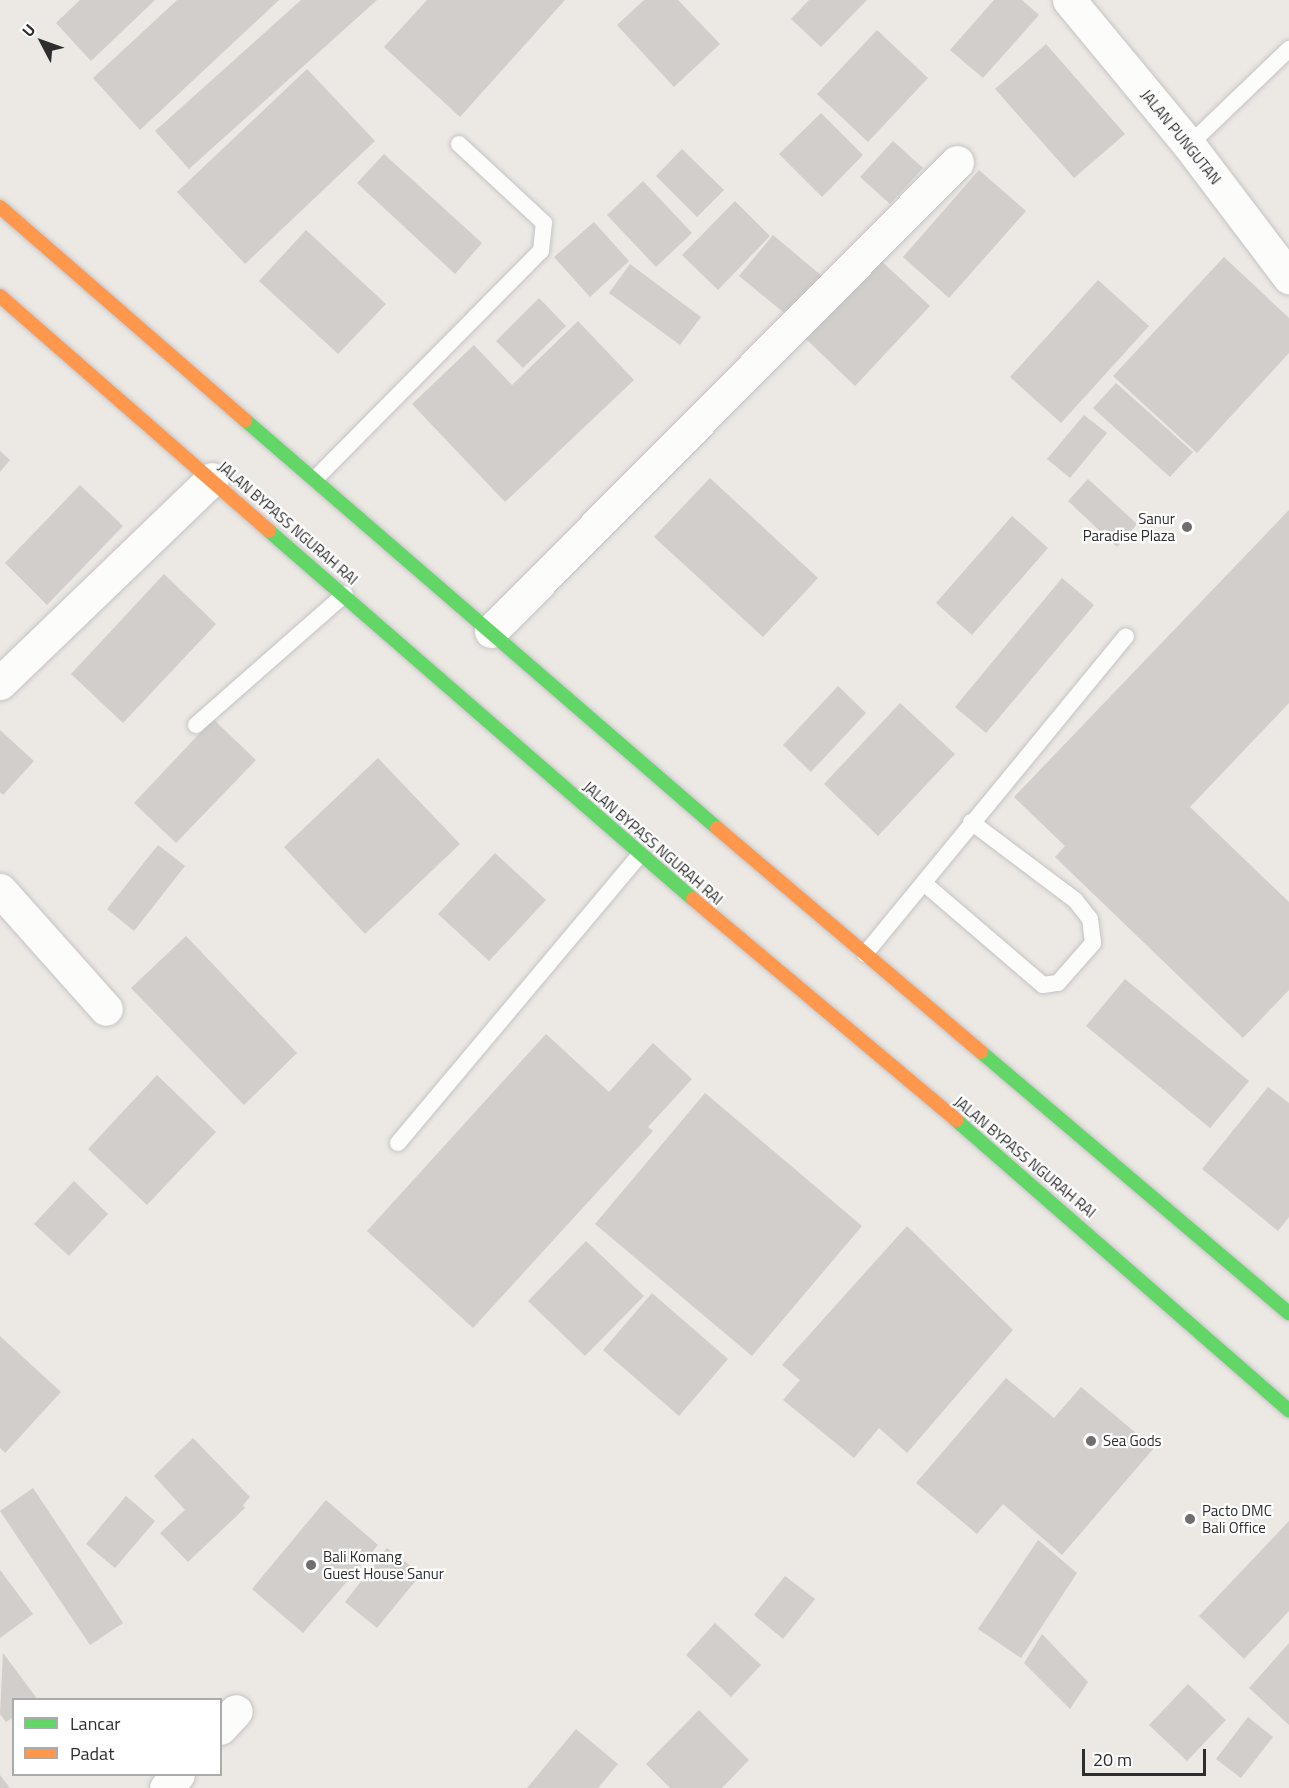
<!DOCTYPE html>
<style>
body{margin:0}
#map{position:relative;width:1289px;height:1788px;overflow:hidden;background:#ece8e4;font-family:"Titillium Web",sans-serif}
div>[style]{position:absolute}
.building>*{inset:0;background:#d1cecb}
.roads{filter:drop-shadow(0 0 2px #c5c4c5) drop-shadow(0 0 2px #c5c4c5)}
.lane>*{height:16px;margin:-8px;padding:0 8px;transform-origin:8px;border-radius:8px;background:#fcfcfb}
.street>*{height:33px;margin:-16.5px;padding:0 16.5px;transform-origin:16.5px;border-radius:16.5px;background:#fcfcfb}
.fast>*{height:14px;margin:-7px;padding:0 7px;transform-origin:7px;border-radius:7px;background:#63d668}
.slow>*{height:14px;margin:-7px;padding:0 7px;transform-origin:7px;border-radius:7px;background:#ff974d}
.dots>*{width:16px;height:16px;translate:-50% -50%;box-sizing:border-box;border:3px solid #fff;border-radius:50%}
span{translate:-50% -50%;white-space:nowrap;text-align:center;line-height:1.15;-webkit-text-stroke:4.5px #fff;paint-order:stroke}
.street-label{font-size:15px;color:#2e2e2e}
.poi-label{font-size:15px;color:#2e2e2e}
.right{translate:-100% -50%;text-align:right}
.left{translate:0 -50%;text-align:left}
.legend{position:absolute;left:12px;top:1698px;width:210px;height:78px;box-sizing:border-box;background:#fff;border:2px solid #ababab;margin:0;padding:8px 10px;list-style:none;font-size:18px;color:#2e2e2e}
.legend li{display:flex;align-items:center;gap:12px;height:30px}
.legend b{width:30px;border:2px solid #ababab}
.north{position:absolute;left:12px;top:12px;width:60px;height:60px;-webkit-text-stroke:4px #fff;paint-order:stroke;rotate:311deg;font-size:16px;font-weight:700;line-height:24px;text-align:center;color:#2e2e2e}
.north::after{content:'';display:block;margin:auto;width:21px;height:27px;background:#2e2e2e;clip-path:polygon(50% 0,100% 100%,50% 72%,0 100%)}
.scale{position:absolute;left:1082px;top:1749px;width:124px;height:27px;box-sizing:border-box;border:3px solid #2e2e2e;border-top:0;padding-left:8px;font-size:18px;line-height:21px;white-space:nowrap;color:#2e2e2e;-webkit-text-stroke:4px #fff;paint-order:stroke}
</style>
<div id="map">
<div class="building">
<div style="clip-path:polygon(80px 0,155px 0,91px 61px,56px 23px)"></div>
<div style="clip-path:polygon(177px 0,279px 0,140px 130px,93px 78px)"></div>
<div style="clip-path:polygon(301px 0,377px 0,189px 169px,155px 131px)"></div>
<div style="clip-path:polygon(427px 0,565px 0,460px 117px,384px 47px)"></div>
<div style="clip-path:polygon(644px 0,678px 0,720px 44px,674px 87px,617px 25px)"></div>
<div style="clip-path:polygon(809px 0,867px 0,821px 47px,791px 19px)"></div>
<div style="clip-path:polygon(994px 0,1022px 0,1039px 15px,983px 78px,950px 50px)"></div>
<div style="clip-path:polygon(877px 30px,928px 78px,868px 142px,817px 94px)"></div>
<div style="clip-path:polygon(1046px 44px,1125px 134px,1074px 178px,995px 89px)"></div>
<div style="clip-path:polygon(307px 69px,375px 141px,245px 264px,177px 192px)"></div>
<div style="clip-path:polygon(821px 113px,863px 155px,822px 197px,779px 154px)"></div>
<div style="clip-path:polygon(893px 141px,923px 168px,890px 204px,860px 177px)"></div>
<div style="clip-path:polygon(682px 149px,724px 190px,697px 217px,656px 176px)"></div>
<div style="clip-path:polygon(384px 154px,482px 243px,455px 274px,357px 183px)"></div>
<div style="clip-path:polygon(979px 170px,1026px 211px,949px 298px,903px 257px)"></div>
<div style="clip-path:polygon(643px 181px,692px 233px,656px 267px,607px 215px)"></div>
<div style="clip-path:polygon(735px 201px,770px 236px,718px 290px,682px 255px)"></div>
<div style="clip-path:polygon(594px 222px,629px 261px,590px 297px,554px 257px)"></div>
<div style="clip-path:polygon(306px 230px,386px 304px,338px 354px,259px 281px)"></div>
<div style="clip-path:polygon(773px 235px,823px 277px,789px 317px,739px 276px)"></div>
<div style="clip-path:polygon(1224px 257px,1289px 318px,1289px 353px,1197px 453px,1113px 376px)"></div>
<div style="clip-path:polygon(878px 258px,930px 306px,855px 386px,804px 337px)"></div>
<div style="clip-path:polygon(630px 264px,701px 317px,680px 345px,609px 293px)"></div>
<div style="clip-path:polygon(1098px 280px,1149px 326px,1061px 423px,1010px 377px)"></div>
<div style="clip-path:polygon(539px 298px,566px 326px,523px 368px,496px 341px)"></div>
<div style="clip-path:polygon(578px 321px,634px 380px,505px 502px,412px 404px,474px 345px,512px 385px)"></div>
<div style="clip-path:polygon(1116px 383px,1193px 452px,1170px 477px,1093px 408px)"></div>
<div style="clip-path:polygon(1084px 415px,1107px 433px,1070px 478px,1047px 459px)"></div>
<div style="clip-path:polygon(0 451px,10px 460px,0 472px)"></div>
<div style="clip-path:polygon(710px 478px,818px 578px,763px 637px,654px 537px)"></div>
<div style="clip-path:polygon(1088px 479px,1137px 524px,1117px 547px,1068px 501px)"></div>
<div style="clip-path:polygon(80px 485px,123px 526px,47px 605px,5px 563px)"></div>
<div style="clip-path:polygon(1289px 510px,1289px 703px,1190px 807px,1289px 902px,1289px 990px,1243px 1038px,1055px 857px,1065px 846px,1014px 797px)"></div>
<div style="clip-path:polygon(1012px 516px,1048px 548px,972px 635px,936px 603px)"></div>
<div style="clip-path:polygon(164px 574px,216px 624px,123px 723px,71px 674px)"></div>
<div style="clip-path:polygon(1062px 578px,1094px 605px,986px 733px,955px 707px)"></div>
<div style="clip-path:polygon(838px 686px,866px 713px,811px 772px,783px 745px)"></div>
<div style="clip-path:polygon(900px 703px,955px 754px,878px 836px,824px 784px)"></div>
<div style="clip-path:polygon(213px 719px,256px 760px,176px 843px,134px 803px)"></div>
<div style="clip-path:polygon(0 730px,34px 761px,3px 795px,0 792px)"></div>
<div style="clip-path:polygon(378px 758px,460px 844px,365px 934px,284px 847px)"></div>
<div style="clip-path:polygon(158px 845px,185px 866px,134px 931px,107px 909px)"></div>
<div style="clip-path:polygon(495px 853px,546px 900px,489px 961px,438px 914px)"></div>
<div style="clip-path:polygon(186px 936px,297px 1053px,244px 1105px,131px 988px)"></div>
<div style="clip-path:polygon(1125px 979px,1249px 1081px,1210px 1128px,1086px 1026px)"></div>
<div style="clip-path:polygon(546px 1034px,609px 1092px,653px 1043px,692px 1079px,648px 1127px,653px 1131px,473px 1328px,367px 1231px)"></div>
<div style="clip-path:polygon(157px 1075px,216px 1132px,147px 1205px,88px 1149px)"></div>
<div style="clip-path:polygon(1268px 1087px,1289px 1103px,1289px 1217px,1278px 1231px,1202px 1169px)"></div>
<div style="clip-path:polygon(705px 1093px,862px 1226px,752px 1356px,595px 1224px)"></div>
<div style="clip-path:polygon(74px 1181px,108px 1214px,69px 1256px,34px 1224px)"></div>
<div style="clip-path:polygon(907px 1226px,1013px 1330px,907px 1453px,879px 1428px,854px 1458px,783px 1400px,800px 1380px,782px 1365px)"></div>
<div style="clip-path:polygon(586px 1241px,644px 1296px,585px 1356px,528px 1301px)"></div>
<div style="clip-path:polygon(652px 1293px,728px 1359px,679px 1416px,603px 1350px)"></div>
<div style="clip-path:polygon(0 1336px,61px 1392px,5px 1453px,0 1448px)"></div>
<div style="clip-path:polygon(1006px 1378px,1054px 1418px,1081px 1387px,1154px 1448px,1062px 1555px,1003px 1504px,977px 1534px,916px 1483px)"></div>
<div style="clip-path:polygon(193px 1438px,250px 1497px,243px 1505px,245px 1508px,188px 1562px,160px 1533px,185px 1510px,154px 1476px)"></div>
<div style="clip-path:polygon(33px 1488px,123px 1623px,90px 1645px,0 1511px)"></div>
<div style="clip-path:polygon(126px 1496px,155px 1521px,115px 1568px,86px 1544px)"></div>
<div style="clip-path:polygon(326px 1500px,378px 1545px,303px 1633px,252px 1589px)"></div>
<div style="clip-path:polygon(1289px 1521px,1289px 1611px,1244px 1659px,1199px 1616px)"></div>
<div style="clip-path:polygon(1038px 1540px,1077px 1573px,1021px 1658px,978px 1629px)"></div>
<div style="clip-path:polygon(387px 1548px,421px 1574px,377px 1628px,345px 1602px)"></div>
<div style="clip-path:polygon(0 1570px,33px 1614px,0 1638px)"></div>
<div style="clip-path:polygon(785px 1576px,815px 1599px,783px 1639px,754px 1615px)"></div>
<div style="clip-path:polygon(715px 1623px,761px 1665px,731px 1697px,686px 1655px)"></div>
<div style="clip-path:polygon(1042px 1634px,1088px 1682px,1070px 1709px,1024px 1663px)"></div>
<div style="clip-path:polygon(1289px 1643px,1289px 1725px,1249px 1688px)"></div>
<div style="clip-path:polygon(3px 1653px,38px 1700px,14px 1700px,14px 1717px,6px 1722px,0 1714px)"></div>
<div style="clip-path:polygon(1188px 1684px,1226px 1720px,1187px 1761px,1149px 1725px)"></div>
<div style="clip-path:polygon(699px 1710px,749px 1760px,722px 1788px,670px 1788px,646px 1764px)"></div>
<div style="clip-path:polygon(1248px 1717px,1273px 1737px,1241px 1778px,1216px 1759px)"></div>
<div style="clip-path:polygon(576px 1729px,618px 1764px,598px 1788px,527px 1788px)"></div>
<div style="clip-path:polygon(0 1775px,10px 1788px,0 1788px)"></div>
</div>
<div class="roads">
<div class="lane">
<div style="left:1189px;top:145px;width:139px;rotate:-43.8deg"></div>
<div style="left:315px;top:479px;width:321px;rotate:-45.3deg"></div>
<div style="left:541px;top:251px;width:28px;rotate:-84deg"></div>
<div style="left:544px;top:223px;width:116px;rotate:-137.1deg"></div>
<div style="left:196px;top:725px;width:198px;rotate:-41.3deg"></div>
<div style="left:925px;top:884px;width:155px;rotate:40.6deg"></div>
<div style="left:1043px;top:985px;width:15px;rotate:-8deg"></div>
<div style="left:1058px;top:983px;width:53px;rotate:-48.8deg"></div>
<div style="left:1093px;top:943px;width:24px;rotate:-97deg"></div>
<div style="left:1090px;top:919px;width:24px;rotate:-128deg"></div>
<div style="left:1075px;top:900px;width:130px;rotate:-143.1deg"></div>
<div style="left:865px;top:954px;width:411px;rotate:-50.6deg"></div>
<div style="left:398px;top:1143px;width:376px;rotate:-50deg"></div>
</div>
<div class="street">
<div style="left:1069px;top:0;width:188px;rotate:50.4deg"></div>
<div style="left:1189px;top:145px;width:166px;rotate:52.9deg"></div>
<div style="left:491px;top:631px;width:661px;rotate:-45.18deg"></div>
<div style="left:0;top:683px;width:294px;rotate:-43.9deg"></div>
<div style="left:0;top:890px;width:159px;rotate:48.3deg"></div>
<div style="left:220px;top:1728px;width:23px;rotate:-47deg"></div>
<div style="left:166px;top:1788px;width:18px;rotate:-49deg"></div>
</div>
<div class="fast">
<div style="left:245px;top:420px;width:624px;rotate:40.84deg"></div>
<div style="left:269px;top:531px;width:561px;rotate:40.96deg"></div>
<div style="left:981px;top:1052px;width:404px;rotate:40.3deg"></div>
<div style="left:956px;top:1120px;width:442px;rotate:41.1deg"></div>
</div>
<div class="slow">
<div style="left:0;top:207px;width:325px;rotate:41deg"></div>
<div style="left:0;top:296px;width:357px;rotate:41.1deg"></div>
<div style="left:717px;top:828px;width:346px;rotate:40.3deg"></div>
<div style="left:693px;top:899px;width:344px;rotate:40deg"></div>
</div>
</div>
<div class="dots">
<div style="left:1187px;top:527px;background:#706f6e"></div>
<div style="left:1091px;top:1441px;background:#706f6e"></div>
<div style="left:1190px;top:1519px;background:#706f6e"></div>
<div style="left:311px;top:1565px;background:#706f6e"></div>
</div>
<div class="street-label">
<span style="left:1181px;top:137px;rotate:51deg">JALAN PUNGUTAN</span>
<span style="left:288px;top:523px;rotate:41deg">JALAN BYPASS NGURAH RAI</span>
<span style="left:653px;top:843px;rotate:41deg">JALAN BYPASS NGURAH RAI</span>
<span style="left:1025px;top:1157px;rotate:40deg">JALAN BYPASS NGURAH RAI</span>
</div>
<div class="poi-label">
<span class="right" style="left:1175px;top:527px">Sanur<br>Paradise Plaza</span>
<span class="left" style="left:1103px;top:1441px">Sea Gods</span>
<span class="left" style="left:1202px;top:1519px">Pacto DMC<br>Bali Office</span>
<span class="left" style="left:323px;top:1565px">Bali Komang<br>Guest House Sanur</span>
</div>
<ul class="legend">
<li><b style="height:8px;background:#63d668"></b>Lancar</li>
<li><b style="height:8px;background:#ff974d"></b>Padat</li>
</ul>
<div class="north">U</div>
<div class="scale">20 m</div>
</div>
